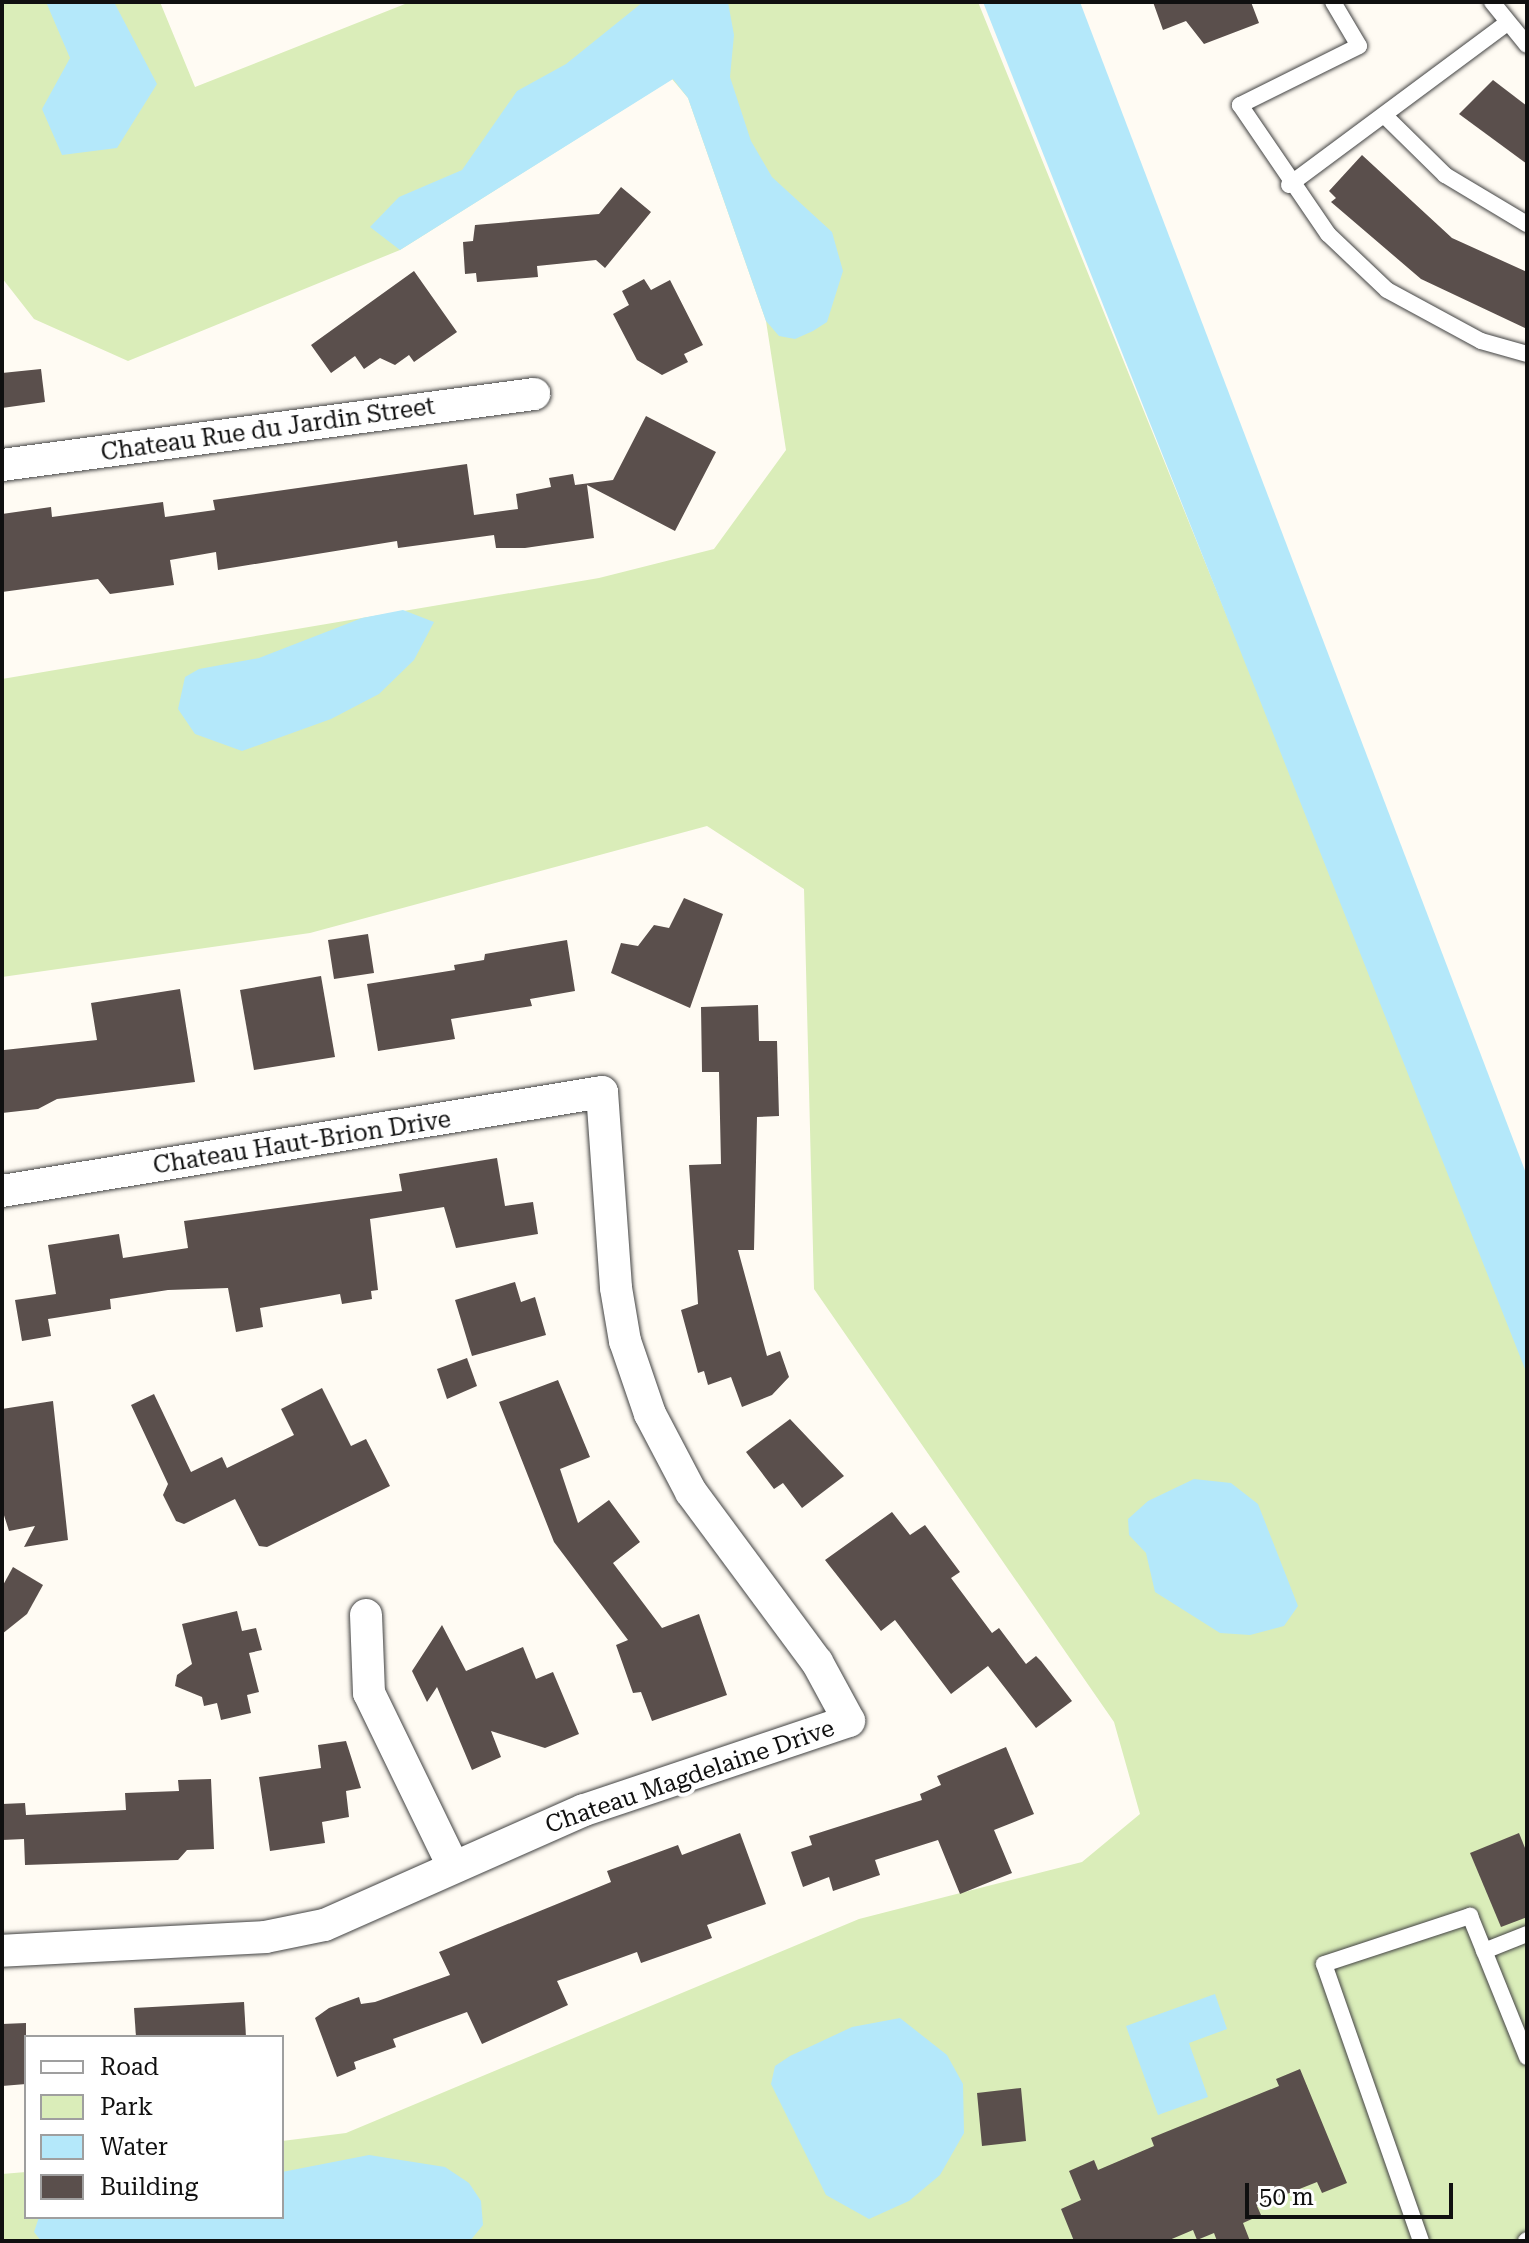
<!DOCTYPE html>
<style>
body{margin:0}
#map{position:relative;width:1529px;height:2243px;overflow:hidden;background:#fffbf3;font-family:"Roboto Serif",serif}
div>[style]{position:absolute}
.green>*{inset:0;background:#daedb9}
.water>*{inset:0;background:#b4e8fa}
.building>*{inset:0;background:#5a4f4c}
.roads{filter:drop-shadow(0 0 2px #434343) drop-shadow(0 0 2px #434343)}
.lane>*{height:16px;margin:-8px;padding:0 8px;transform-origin:8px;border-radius:8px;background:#fff}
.street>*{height:32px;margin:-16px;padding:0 16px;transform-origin:16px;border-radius:16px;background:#fff}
span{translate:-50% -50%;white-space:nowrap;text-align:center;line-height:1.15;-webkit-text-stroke:8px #fff;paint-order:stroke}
.street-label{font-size:24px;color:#101010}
.frame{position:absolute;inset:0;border:4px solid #101010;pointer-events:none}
.legend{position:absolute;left:24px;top:2035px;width:260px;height:184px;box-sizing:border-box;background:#fff;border:2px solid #9f9f9f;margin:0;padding:10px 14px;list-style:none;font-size:24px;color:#101010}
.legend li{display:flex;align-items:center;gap:16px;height:40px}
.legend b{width:40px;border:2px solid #9f9f9f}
.scale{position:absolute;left:1245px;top:2183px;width:208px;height:36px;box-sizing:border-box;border:4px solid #101010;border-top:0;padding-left:10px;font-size:24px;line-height:28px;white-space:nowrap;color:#101010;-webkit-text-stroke:6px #fff;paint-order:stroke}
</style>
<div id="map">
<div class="green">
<div style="clip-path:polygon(2px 2px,160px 2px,195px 87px,410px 2px,978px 2px,1527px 1356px,1527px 2241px,2px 2241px,2px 2174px,26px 2172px,26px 2217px,282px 2217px,282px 2141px,346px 2133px,859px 1919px,1082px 1862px,1140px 1814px,1114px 1722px,814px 1289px,804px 889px,707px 826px,310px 933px,2px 977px,2px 679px,599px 578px,714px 549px,786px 450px,766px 321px,688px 98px,672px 79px,400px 250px,128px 361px,34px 319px,2px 278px)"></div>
</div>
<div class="water">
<div style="clip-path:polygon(46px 2px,114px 2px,157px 84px,117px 148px,62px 155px,42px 109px,70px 58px)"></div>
<div style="clip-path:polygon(643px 2px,728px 2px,734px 35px,730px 77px,751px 141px,772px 177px,832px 232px,843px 271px,827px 322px,813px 331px,795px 339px,779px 336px,766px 321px,688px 98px,673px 79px,400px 250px,370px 227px,399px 197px,462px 170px,517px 91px,566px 64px)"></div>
<div style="clip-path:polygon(983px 2px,1080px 2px,1527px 1176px,1527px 1374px)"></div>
<div style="clip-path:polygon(403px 610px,434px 622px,414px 660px,379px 694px,331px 719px,242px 751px,195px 734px,178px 709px,185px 677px,199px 669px,259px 658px,362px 618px)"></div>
<div style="clip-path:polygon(1194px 1479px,1231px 1483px,1258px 1504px,1298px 1606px,1284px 1626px,1250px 1635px,1220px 1633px,1155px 1592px,1146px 1553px,1129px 1535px,1128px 1519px,1148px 1501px)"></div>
<div style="clip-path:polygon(1215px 1994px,1227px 2029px,1189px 2043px,1208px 2097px,1158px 2115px,1126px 2026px)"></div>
<div style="clip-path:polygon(900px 2018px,947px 2055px,963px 2084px,964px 2133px,940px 2175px,909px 2201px,869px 2219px,826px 2195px,771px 2084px,775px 2066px,790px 2056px,852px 2027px)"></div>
<div style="clip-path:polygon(369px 2155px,445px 2167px,469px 2183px,481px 2201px,483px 2225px,470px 2241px,41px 2241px,34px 2232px,39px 2217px,282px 2217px,282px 2172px)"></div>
</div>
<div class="building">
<div style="clip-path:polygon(1153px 2px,1251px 2px,1259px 23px,1204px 44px,1186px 21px,1163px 30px)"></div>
<div style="clip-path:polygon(1493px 80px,1527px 106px,1527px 164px,1459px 114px)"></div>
<div style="clip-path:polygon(1362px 155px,1452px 238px,1527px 272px,1527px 329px,1421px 279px,1331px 202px,1336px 198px,1329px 191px)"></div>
<div style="clip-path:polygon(621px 187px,651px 212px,605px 268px,596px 260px,537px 266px,538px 277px,477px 282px,476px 273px,465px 274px,463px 242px,473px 241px,475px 225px,599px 214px)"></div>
<div style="clip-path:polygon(414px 271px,457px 332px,414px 362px,409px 355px,395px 365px,380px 358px,364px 369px,355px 356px,331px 373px,311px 345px)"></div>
<div style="clip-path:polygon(644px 279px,651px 290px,670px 280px,703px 345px,684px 354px,688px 362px,662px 375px,637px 360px,613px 314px,629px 305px,622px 291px)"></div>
<div style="clip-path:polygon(41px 369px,45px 402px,2px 408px,2px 373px)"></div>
<div style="clip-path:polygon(646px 416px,716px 452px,675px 531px,587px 485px,594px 538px,525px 548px,496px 548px,494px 535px,398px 548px,397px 541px,218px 570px,216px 552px,170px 560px,174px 585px,110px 594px,98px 579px,2px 592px,2px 514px,51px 507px,52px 517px,163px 502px,165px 517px,215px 510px,213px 500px,467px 464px,474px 515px,518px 509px,516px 494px,551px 487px,549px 478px,573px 474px,575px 485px,613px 480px)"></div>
<div style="clip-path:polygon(684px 898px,723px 914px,690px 1008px,611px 973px,621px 943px,638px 946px,654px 925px,669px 928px)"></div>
<div style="clip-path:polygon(368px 934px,374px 973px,334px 979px,328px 940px)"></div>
<div style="clip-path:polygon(567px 940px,575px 991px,530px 999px,532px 1006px,451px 1019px,455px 1039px,378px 1051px,367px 984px,455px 970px,454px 965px,484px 960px,485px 954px)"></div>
<div style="clip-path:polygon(321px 976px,335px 1057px,254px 1070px,240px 990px)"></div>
<div style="clip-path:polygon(180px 989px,195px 1082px,57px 1099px,38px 1109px,2px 1113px,4px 1050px,97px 1040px,91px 1003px)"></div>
<div style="clip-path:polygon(758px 1005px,759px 1041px,777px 1041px,779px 1116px,757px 1117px,754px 1250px,738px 1250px,767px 1356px,780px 1351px,789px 1377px,772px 1395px,742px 1407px,731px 1377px,708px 1385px,704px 1371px,698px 1373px,681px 1310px,698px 1304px,689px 1165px,721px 1164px,719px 1072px,702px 1072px,701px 1007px)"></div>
<div style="clip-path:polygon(497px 1158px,505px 1206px,533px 1202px,538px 1234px,456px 1248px,444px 1207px,370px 1219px,378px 1290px,371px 1291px,372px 1299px,342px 1304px,340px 1294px,260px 1308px,263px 1327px,236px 1332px,228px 1288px,168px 1290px,110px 1299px,111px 1309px,48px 1319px,51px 1336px,22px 1341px,15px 1300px,56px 1294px,48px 1245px,119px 1234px,123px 1258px,188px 1248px,184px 1221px,402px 1191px,399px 1174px)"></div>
<div style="clip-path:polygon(515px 1282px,521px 1302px,535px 1297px,546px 1335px,472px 1356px,455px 1300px)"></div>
<div style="clip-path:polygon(467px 1358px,477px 1386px,447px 1399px,437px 1369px)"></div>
<div style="clip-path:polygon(558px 1380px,590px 1457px,560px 1469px,578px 1523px,609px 1500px,640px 1542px,613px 1563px,662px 1628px,699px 1614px,727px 1695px,652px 1721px,641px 1692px,633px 1693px,616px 1645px,628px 1640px,554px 1542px,499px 1402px)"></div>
<div style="clip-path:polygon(322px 1388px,351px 1446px,366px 1439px,390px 1486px,267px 1547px,259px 1546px,235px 1499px,184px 1524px,176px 1521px,163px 1495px,168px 1484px,131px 1405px,154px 1394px,191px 1472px,222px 1457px,227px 1468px,294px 1435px,281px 1409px)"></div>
<div style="clip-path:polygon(53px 1401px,68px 1540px,24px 1547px,35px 1526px,9px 1531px,2px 1509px,2px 1409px)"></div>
<div style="clip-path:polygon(790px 1419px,844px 1476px,802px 1508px,783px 1483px,774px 1489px,746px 1452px)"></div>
<div style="clip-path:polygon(892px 1512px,910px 1535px,925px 1525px,960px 1572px,951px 1578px,992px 1633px,999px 1628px,1026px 1664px,1036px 1656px,1041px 1661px,1072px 1701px,1036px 1728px,988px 1666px,951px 1694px,895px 1620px,881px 1631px,825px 1560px)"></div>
<div style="clip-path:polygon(13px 1567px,43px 1585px,27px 1614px,2px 1634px,2px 1587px)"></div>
<div style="clip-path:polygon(237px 1611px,242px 1631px,256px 1628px,262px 1650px,249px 1653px,259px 1692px,247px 1695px,251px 1713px,221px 1720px,217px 1703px,204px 1706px,202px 1697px,175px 1686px,177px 1675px,192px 1664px,182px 1624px)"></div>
<div style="clip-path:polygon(442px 1625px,466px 1671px,523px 1647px,536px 1679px,553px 1672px,579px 1734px,545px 1748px,491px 1731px,501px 1757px,472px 1770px,437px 1687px,427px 1702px,412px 1671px)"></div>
<div style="clip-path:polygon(346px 1741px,361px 1788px,346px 1791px,349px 1817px,322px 1822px,325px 1843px,270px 1851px,259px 1777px,321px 1768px,318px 1745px)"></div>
<div style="clip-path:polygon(1006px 1747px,1034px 1814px,994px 1830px,1012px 1873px,960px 1894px,938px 1840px,875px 1860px,880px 1875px,833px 1891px,829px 1877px,803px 1887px,791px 1852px,812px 1845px,809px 1836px,922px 1800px,920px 1794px,941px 1785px,937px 1776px)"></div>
<div style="clip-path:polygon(211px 1779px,214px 1849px,187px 1850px,178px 1860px,25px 1865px,24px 1839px,2px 1840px,2px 1804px,25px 1803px,26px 1815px,126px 1810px,125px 1793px,179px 1791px,178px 1780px)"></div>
<div style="clip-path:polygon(740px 1833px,766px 1904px,707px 1925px,712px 1938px,641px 1963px,637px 1952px,557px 1981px,568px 2005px,482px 2044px,467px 2012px,393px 2039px,396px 2047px,354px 2062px,356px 2069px,337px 2077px,315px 2018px,329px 2008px,359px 1997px,361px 2004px,375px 2002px,450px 1975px,439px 1952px,611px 1882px,607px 1871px,678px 1845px,682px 1855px)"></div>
<div style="clip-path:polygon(1519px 1833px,1527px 1853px,1527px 1917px,1501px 1927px,1470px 1853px)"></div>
<div style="clip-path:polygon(244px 2002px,246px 2037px,136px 2037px,134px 2008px)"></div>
<div style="clip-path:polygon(26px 2023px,26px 2084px,2px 2086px,2px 2024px)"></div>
<div style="clip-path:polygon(1300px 2069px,1347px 2183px,1322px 2193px,1317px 2182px,1257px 2206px,1261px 2215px,1243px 2223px,1250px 2241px,1217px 2241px,1214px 2233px,1197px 2240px,1193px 2230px,1167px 2241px,1074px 2241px,1061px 2209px,1081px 2200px,1069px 2171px,1094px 2160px,1098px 2170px,1154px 2146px,1151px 2138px,1279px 2086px,1276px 2079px)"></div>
<div style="clip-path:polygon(1021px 2088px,1026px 2141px,982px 2146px,977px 2093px)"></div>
</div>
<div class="roads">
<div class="lane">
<div style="left:1333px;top:2px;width:51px;rotate:59.4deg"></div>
<div style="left:1359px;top:46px;width:133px;rotate:153.6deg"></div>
<div style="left:1240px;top:105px;width:156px;rotate:55.7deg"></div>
<div style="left:1328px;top:234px;width:81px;rotate:43.5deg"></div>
<div style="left:1387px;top:290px;width:107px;rotate:28.5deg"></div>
<div style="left:1481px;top:341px;width:48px;rotate:15.8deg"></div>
<div style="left:1492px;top:2px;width:55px;rotate:50.9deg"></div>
<div style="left:1384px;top:115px;width:86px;rotate:44.5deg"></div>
<div style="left:1445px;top:175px;width:96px;rotate:30.9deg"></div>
<div style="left:1289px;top:185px;width:270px;rotate:-36.6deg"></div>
<div style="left:1484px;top:1951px;width:46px;rotate:-21.6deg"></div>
<div style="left:1421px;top:2241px;width:293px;rotate:-109.3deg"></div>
<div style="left:1324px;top:1964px;width:154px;rotate:-18.2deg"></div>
<div style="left:1470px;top:1916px;width:152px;rotate:68deg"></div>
<div style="left:1526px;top:2241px;width:1px;rotate:-45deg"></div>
</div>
<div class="street">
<div style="left:2px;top:465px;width:537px;rotate:-7.6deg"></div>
<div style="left:2px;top:1191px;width:608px;rotate:-9.37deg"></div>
<div style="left:602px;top:1092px;width:196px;rotate:85.9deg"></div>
<div style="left:616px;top:1288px;width:54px;rotate:80.4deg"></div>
<div style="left:625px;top:1341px;width:77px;rotate:71.1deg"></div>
<div style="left:650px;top:1414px;width:88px;rotate:62.3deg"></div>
<div style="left:691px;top:1492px;width:212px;rotate:53.5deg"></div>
<div style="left:817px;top:1662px;width:67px;rotate:61.5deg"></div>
<div style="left:849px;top:1721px;width:280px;rotate:161.4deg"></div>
<div style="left:584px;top:1810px;width:284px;rotate:156.1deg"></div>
<div style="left:324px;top:1925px;width:60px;rotate:168.5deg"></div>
<div style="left:265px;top:1937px;width:263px;rotate:177deg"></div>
<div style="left:366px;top:1615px;width:78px;rotate:87.8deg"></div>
<div style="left:369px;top:1693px;width:192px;rotate:64.1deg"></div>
</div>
</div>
<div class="street-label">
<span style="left:268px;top:430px;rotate:-8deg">Chateau Rue du Jardin Street</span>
<span style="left:302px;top:1143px;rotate:-9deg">Chateau Haut-Brion Drive</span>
<span style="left:690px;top:1777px;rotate:-19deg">Chateau Magdelaine Drive</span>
</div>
<div class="frame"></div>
<ul class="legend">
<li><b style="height:10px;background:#fff"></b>Road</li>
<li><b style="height:22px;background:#daedb9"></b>Park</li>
<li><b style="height:22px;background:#b4e8fa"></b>Water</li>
<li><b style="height:22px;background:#5a4f4c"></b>Building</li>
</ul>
<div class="scale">50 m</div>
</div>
